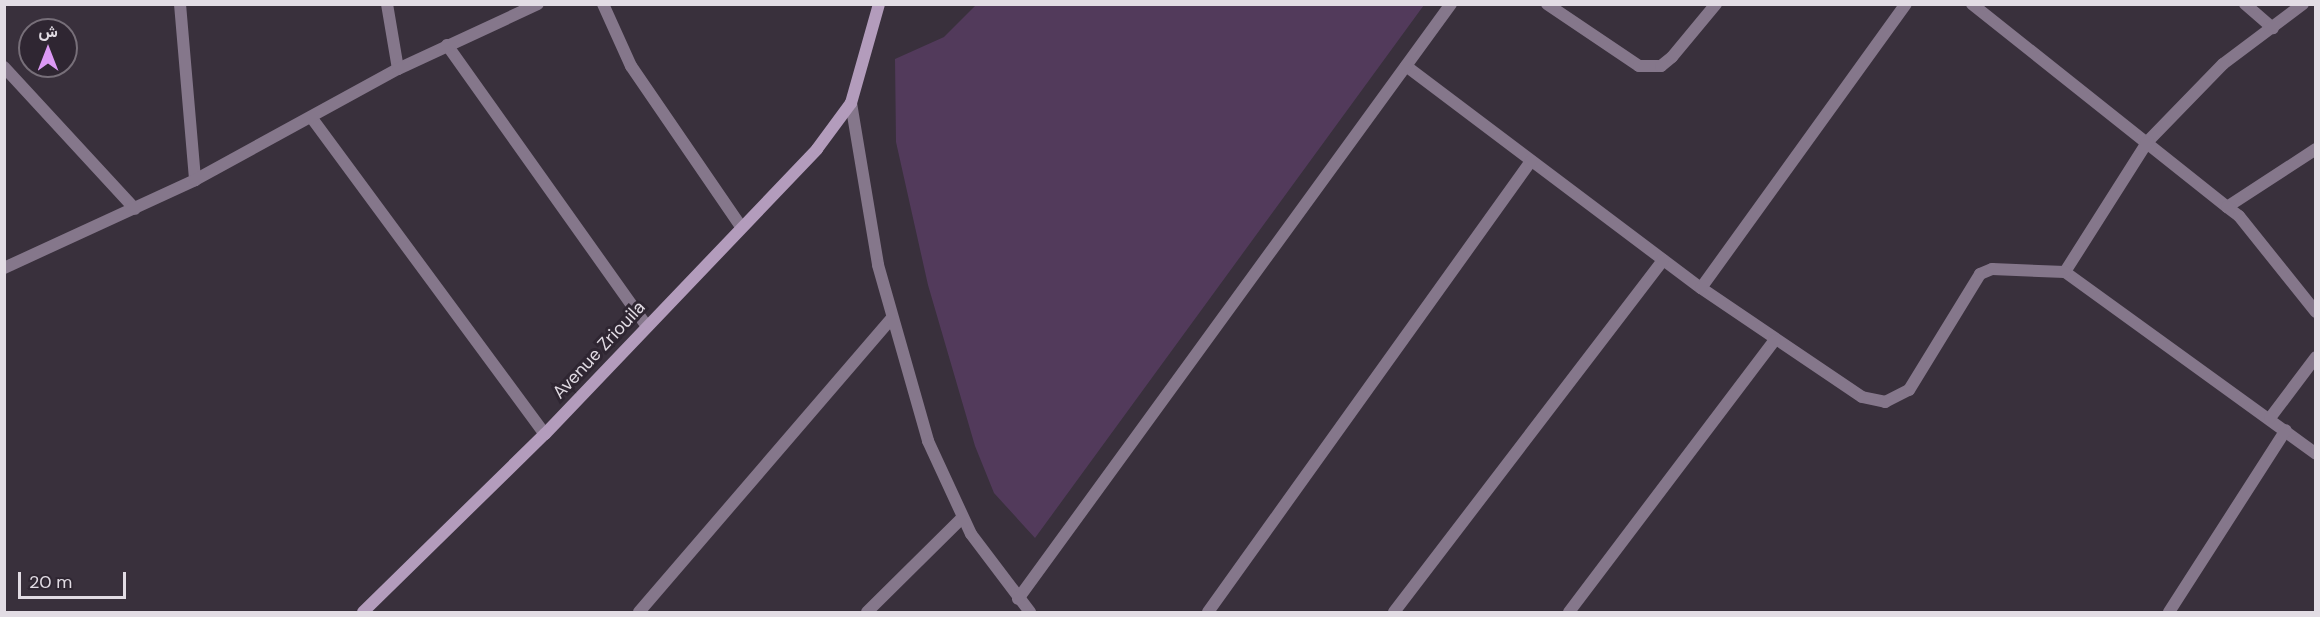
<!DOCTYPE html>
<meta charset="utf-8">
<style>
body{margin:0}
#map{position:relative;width:2320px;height:617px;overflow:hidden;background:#39303c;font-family:"DM Sans",Vazirmatn,sans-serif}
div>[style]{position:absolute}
.green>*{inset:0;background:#523a5b}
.lane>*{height:12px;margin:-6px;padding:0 6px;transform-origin:6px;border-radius:6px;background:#85778b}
.street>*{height:12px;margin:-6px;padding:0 6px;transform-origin:6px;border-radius:6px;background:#85778b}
.secondary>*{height:12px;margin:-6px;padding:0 6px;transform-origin:6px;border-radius:6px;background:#b39cbc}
span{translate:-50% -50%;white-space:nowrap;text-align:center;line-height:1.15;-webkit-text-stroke:6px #2f2632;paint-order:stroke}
.street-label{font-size:18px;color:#e2dce4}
.frame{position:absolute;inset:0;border:6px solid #e2dce4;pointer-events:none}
.north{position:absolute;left:18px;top:18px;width:60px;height:60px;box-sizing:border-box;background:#2f2632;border:2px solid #776f79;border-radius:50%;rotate:0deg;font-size:16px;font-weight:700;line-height:24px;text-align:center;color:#e2dce4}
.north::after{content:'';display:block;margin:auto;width:21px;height:27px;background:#dc99f5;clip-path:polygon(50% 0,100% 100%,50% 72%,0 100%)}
.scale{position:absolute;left:18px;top:572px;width:108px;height:27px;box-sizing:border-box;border:3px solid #e2dce4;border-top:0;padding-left:8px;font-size:18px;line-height:21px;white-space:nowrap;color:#e2dce4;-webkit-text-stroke:4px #2f2632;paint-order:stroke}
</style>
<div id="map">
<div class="green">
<div style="clip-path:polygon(976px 5px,1424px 5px,1035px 538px,994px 493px,975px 446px,928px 285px,896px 142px,895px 59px,944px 37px)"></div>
</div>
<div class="lane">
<div style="left:603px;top:4px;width:68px;rotate:65.7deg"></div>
<div style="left:631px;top:66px;width:193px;rotate:55.6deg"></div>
<div style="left:447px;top:45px;width:344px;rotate:54.6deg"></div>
<div style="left:311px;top:117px;width:394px;rotate:53.6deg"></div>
<div style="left:639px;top:612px;width:386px;rotate:-49.3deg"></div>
<div style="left:867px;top:612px;width:134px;rotate:-44.7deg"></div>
</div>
<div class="street">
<div style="left:180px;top:4px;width:177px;rotate:85.1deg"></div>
<div style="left:387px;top:4px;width:66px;rotate:80.4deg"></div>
<div style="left:1547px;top:4px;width:111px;rotate:34deg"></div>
<div style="left:1639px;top:66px;width:22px"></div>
<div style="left:1661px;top:66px;width:14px;rotate:-39deg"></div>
<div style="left:1672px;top:57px;width:69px;rotate:-50.3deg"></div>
<div style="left:1972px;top:4px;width:326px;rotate:38.5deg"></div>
<div style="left:2227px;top:207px;width:106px;rotate:-33.1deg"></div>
<div style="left:2245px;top:4px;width:37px;rotate:41deg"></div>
<div style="left:2303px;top:4px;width:100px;rotate:143.1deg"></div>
<div style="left:2223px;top:64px;width:107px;rotate:134.2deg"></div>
<div style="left:2148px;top:141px;width:155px;rotate:122.4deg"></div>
<div style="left:2065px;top:272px;width:310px;rotate:35.9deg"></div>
<div style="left:1406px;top:66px;width:369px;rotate:37deg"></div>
<div style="left:1701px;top:288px;width:194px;rotate:34.1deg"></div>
<div style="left:1862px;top:397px;width:24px;rotate:12deg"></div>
<div style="left:1885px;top:402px;width:27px;rotate:-27deg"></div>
<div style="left:1909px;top:390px;width:136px;rotate:-58.5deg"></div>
<div style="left:1980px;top:274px;width:13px;rotate:-23deg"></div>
<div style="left:1992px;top:269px;width:73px;rotate:2.4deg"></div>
<div style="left:4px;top:67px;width:193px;rotate:47.3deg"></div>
<div style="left:851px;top:103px;width:164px;rotate:80.5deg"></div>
<div style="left:878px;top:265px;width:183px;rotate:74.1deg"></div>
<div style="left:928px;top:441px;width:102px;rotate:65.2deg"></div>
<div style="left:971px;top:534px;width:98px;rotate:52.9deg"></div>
<div style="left:2227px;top:207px;width:15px;rotate:37deg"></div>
<div style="left:2239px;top:216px;width:123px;rotate:51.3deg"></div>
<div style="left:4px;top:268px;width:210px;rotate:-24.7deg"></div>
<div style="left:195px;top:180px;width:231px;rotate:-28.7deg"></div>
<div style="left:398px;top:69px;width:154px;rotate:-24.9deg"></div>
<div style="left:1701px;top:288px;width:350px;rotate:-54.2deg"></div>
<div style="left:2270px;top:418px;width:76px;rotate:-53deg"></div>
<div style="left:1018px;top:599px;width:736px;rotate:-53.96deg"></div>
<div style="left:1208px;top:612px;width:555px;rotate:-54.39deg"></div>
<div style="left:1394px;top:612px;width:443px;rotate:-52.6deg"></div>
<div style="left:1569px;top:612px;width:341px;rotate:-52.9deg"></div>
<div style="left:2169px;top:612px;width:216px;rotate:-57.3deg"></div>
</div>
<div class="secondary">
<div style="left:363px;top:612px;width:255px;rotate:-44.4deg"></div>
<div style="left:545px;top:434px;width:394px;rotate:-46.3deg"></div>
<div style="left:817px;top:149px;width:57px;rotate:-53.5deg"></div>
<div style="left:851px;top:103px;width:103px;rotate:-74.2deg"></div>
</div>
<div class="street-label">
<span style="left:599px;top:350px;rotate:-47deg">Avenue Zriouila</span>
</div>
<div class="frame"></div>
<div class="north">ش</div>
<div class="scale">20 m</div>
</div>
